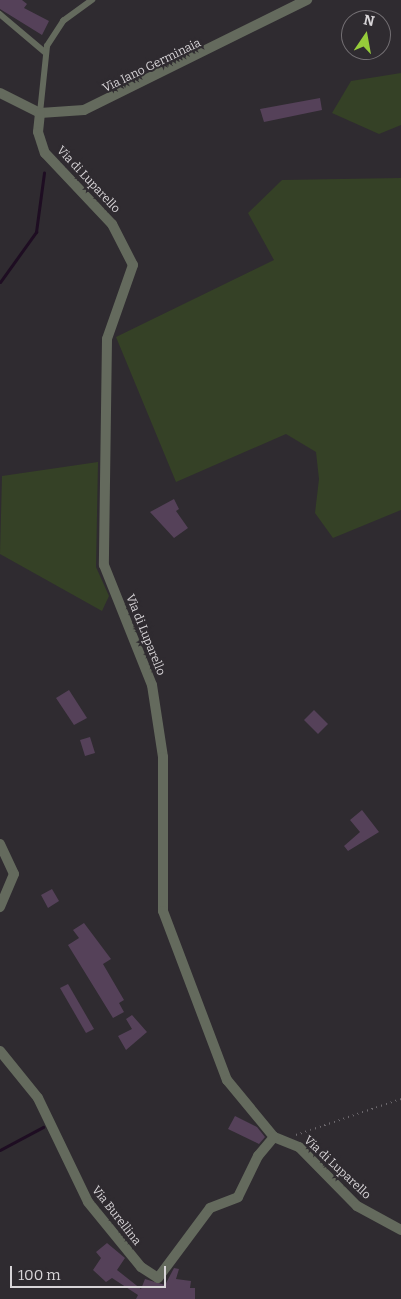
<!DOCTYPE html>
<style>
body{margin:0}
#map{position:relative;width:401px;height:1299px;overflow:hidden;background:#2f2b30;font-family:Bitter,serif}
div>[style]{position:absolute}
.green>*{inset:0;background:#354126}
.stream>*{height:3px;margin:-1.5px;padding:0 1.5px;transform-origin:1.5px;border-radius:1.5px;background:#1e0d22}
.building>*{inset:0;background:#554159}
.path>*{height:2px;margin-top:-1px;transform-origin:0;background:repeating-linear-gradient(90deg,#6d696e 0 1px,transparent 0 5px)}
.lane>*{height:5.5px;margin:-2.75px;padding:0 2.75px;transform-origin:2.75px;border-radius:2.75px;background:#646a5d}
.street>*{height:10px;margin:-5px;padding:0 5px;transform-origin:5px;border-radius:5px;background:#646a5d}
span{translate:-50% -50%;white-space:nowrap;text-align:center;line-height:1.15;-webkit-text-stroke:4px #2f2b30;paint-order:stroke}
.street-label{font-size:12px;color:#d8d5d8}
.north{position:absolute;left:341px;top:10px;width:50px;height:50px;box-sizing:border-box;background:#2f2b30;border:1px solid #736f73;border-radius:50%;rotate:12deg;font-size:14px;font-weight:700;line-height:20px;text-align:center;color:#d8d5d8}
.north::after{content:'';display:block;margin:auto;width:18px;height:22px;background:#96cc3a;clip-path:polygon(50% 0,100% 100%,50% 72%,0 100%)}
.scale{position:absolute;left:10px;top:1266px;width:156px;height:22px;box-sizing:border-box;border:2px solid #d8d5d8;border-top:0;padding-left:6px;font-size:15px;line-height:18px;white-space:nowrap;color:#d8d5d8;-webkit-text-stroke:4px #2f2b30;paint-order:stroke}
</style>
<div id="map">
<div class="green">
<div style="clip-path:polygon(401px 73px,401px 125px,379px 134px,332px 113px,351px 81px)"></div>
<div style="clip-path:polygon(401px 178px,401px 510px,333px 538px,315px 513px,319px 479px,316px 452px,286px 434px,176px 482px,116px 337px,274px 260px,248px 213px,282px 180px)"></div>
<div style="clip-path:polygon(98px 462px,96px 567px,109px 596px,102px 611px,0 554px,2px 476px)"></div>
</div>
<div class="stream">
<div style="left:0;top:282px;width:62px;rotate:-54.2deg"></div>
<div style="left:36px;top:232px;width:60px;rotate:-82.3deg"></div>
<div style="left:0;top:1150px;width:49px;rotate:-28.1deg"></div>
</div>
<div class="building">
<div style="clip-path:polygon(0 0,22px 0,27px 4px,24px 8px,49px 21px,42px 35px,0 9px)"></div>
<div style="clip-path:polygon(320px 98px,322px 110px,264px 122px,260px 109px)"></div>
<div style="clip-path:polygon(174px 499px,179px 509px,176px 511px,188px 528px,174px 538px,150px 512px)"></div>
<div style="clip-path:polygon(69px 690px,87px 718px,74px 725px,56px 698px)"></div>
<div style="clip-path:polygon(314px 710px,328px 724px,318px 734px,304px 720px)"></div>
<div style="clip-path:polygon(90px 737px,95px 753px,85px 756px,80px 740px)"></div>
<div style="clip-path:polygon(362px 810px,379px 832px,348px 851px,344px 846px,360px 832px,350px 820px)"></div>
<div style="clip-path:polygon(52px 889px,59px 901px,48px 908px,41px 895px)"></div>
<div style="clip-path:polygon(84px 923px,111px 959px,103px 964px,124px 1000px,119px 1003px,124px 1012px,113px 1018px,68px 945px,79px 938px,73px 930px)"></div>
<div style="clip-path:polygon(68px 984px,94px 1029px,86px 1033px,60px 988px)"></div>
<div style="clip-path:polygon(132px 1015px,147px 1032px,126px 1050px,118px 1036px,132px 1029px,126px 1019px)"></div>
<div style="clip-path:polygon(235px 1116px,257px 1127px,265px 1137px,259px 1144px,228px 1129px)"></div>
<div style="clip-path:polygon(107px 1243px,125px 1258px,117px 1270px,141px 1289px,145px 1279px,165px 1285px,174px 1268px,179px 1269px,176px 1279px,191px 1281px,190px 1288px,195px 1288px,195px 1299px,136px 1299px,138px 1295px,112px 1278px,106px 1282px,93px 1270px,101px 1258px,96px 1252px)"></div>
</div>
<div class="path">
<div style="left:296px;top:1135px;width:111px;rotate:-18.9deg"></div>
</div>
<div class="lane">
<div style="left:0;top:14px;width:59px;rotate:40.2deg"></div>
<div style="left:40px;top:113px;width:67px;rotate:-84deg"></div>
<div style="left:47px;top:46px;width:30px;rotate:-57deg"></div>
<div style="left:63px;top:21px;width:36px;rotate:-36deg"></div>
</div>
<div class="street">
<div style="left:0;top:93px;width:45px;rotate:26.6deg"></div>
<div style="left:40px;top:113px;width:44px;rotate:-3.9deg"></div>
<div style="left:84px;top:110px;width:249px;rotate:-26.3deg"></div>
<div style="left:40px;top:113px;width:19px;rotate:96deg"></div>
<div style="left:38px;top:132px;width:22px;rotate:72deg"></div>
<div style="left:45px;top:153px;width:98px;rotate:46.7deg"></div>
<div style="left:112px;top:224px;width:46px;rotate:62.9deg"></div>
<div style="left:133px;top:265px;width:78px;rotate:109.4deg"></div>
<div style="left:107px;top:339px;width:226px;rotate:90.8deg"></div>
<div style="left:104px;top:565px;width:129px;rotate:68.2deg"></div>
<div style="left:152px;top:685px;width:73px;rotate:81.3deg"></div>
<div style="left:163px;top:757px;width:154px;rotate:90deg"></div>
<div style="left:163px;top:911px;width:181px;rotate:69.3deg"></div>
<div style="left:227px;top:1080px;width:74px;rotate:50.5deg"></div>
<div style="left:274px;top:1137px;width:27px;rotate:22deg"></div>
<div style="left:299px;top:1147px;width:83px;rotate:45.5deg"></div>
<div style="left:357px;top:1206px;width:50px;rotate:28.6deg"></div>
<div style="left:0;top:844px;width:33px;rotate:65deg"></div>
<div style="left:14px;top:874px;width:36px;rotate:113deg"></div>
<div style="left:0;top:1051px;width:60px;rotate:51deg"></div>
<div style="left:38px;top:1098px;width:115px;rotate:64.3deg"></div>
<div style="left:88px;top:1202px;width:84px;rotate:50.8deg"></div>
<div style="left:141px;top:1267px;width:20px;rotate:33deg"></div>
<div style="left:158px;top:1278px;width:87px;rotate:-53.4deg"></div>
<div style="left:210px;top:1208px;width:30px;rotate:-21deg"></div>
<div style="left:238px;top:1197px;width:46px;rotate:-64deg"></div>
<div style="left:258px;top:1156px;width:25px;rotate:-50deg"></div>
</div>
<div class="street-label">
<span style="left:152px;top:66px;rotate:-26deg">Via Iano Germinaia</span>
<span style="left:88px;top:180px;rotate:47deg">Via di Luparello</span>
<span style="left:145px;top:635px;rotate:68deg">Via di Luparello</span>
<span style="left:337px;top:1168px;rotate:43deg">Via di Luparello</span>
<span style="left:116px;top:1216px;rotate:52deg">Via Burellina</span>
</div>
<div class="north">N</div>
<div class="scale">100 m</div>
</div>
